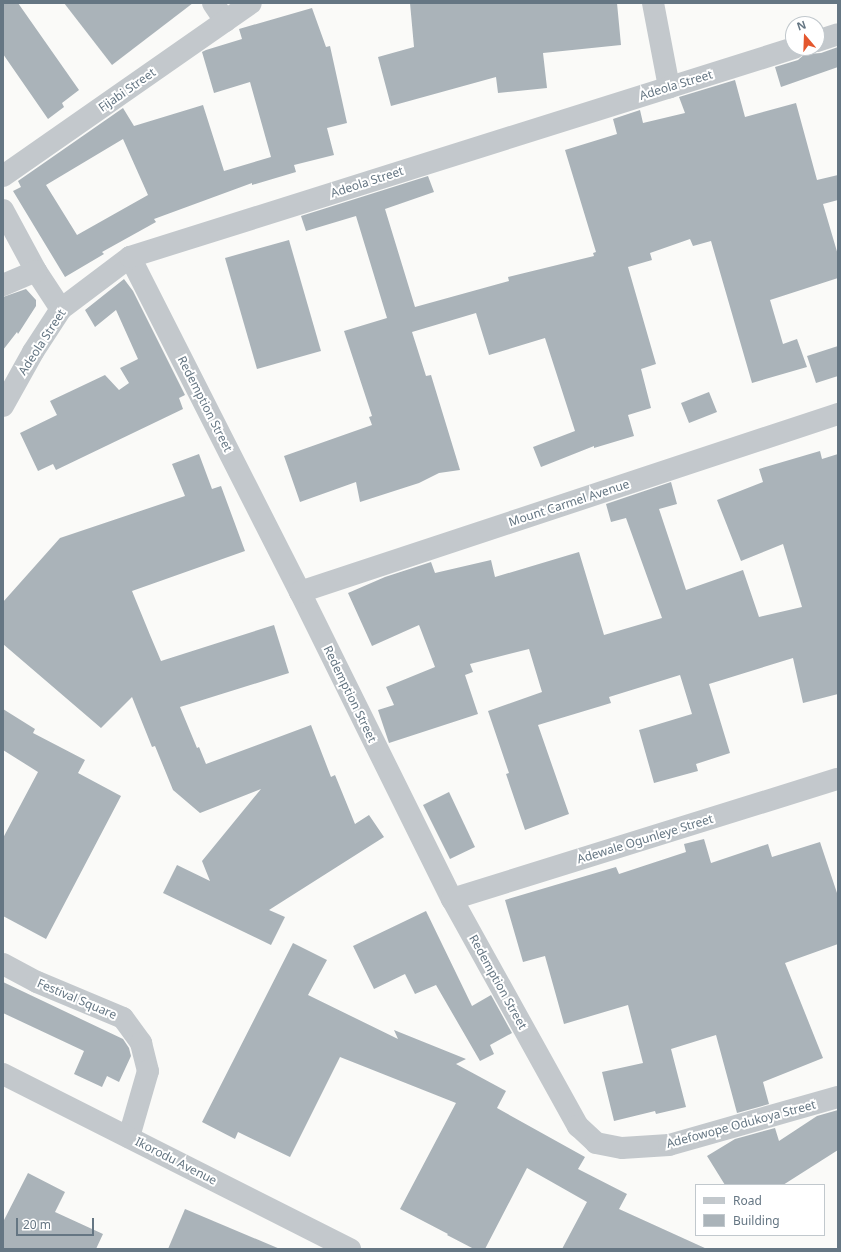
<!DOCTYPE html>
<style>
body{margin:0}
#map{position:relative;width:841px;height:1252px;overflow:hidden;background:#fafaf8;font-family:"Noto Sans",sans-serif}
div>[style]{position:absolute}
.building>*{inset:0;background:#aab3b9}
.street>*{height:22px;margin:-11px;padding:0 11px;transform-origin:11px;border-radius:11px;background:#c3c8cc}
span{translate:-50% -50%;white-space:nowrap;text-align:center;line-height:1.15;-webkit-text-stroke:4px #fff;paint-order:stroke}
.street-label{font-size:12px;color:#657683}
.frame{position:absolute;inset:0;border:4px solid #657683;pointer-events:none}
.legend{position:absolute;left:695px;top:1184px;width:130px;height:52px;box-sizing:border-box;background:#fff;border:1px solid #c1c8cd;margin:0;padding:5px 7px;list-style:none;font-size:12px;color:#657683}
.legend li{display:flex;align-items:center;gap:8px;height:20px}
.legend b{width:20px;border:1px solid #c1c8cd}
.north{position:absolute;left:785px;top:16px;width:40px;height:40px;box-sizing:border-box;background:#fff;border:1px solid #c1c8cd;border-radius:50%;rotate:341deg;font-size:11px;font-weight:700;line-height:16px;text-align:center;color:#657683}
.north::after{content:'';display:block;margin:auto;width:14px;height:18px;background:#e4572e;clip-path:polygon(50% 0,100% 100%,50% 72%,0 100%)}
.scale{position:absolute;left:16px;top:1218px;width:78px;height:18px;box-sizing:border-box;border:2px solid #657683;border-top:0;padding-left:5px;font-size:12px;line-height:14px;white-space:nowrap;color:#657683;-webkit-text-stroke:3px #fff;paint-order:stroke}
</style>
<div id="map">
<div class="building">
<div style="clip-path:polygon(3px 3px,18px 3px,79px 90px,62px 103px,64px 107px,48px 119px,3px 54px)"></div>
<div style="clip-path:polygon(64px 3px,193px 3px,112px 65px)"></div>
<div style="clip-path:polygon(410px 3px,617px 3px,621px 45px,543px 53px,547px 88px,498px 93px,496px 77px,391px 106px,378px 57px,414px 47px)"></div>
<div style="clip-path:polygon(evenodd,312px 8px,326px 47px,330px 46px,347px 123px,327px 128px,334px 155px,294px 165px,296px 172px,252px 185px,252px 183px,154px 219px,156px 222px,102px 252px,104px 254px,65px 277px,13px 191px,21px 187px,18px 181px,123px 108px,134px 126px,203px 105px,224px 171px,271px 157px,250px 82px,214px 93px,202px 52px,206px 50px,242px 39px,239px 29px,312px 8px,123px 139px,148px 195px,77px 235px,46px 185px,123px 139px)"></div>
<div style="clip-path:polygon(838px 47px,838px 67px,781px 87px,775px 67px,798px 60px,807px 52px,808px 54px,821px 53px)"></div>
<div style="clip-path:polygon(735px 80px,745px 117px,796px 103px,817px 180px,838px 175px,838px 200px,823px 204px,838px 255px,838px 278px,770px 300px,783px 344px,797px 339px,807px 367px,752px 383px,711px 241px,693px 246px,690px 239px,650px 253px,652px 260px,628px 267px,656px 364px,641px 369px,651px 408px,628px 415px,634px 436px,594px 448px,594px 446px,541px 467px,533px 447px,575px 431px,545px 338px,489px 355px,476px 313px,412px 332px,426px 376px,431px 375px,460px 470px,439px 473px,419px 483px,360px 502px,356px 482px,300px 502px,284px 456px,372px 425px,369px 417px,372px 416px,344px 331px,387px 318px,356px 216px,306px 231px,301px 216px,428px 176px,434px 192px,385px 209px,415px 307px,509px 281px,508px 277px,594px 256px,593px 253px,596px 252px,565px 150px,617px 134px,613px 119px,640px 110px,643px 123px,685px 113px,679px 97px)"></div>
<div style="clip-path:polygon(289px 240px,321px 351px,257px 369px,225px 258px)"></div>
<div style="clip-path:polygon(124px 279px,133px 291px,185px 395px,179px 398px,183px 409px,56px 470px,53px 464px,38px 471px,20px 433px,57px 415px,50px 401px,105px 375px,119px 390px,129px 383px,120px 368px,138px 359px,116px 310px,95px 327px,85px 310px)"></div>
<div style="clip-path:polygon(26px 289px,36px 300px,36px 306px,18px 334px,17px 332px,3px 350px,3px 297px)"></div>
<div style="clip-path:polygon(838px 346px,838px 376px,816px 383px,807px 356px)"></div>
<div style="clip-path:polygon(709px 392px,717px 412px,689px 423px,681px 403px)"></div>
<div style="clip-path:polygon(820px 451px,822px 459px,838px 454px,838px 694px,803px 703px,793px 658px,709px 684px,730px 753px,696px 764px,698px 771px,654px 783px,639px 730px,692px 714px,680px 675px,609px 697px,611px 703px,538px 725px,569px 814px,525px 830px,506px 774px,509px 773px,488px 711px,542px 692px,529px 649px,470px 664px,473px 672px,465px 675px,478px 714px,389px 743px,378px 710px,394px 705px,386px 687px,435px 667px,419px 625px,372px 646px,348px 593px,385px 577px,431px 562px,435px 573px,491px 560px,495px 577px,579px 552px,604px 635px,662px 618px,626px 518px,611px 522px,606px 504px,671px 482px,677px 504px,659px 509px,686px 590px,743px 570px,759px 617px,802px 607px,783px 544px,741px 561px,717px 500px,763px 482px,759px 469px)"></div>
<div style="clip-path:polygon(199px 454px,212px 489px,221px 486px,245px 551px,132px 591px,150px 635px,161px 661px,274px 625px,289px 673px,180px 707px,197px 748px,199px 747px,206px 764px,311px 725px,331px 777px,335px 775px,355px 824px,369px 815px,384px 837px,269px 910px,285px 917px,271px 945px,163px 893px,177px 865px,210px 881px,202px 861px,261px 789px,200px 813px,173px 790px,155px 746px,152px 747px,132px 697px,101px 728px,3px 644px,3px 602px,60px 538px,185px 496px,172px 464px)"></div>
<div style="clip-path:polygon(3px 709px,35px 729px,33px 733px,85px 760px,78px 773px,121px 796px,46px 939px,3px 916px,3px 838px,38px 772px,3px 750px)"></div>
<div style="clip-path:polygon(449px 792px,475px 847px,450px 859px,423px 805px)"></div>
<div style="clip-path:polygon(704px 839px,711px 863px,768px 844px,772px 857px,820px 842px,838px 896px,838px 944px,785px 963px,823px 1058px,763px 1082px,769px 1104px,737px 1113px,716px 1035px,671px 1049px,686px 1107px,656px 1114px,655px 1111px,614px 1121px,602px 1072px,643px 1063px,628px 1005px,564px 1024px,545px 956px,523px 962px,505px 900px,616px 867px,619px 874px,686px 852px,684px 844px)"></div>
<div style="clip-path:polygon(426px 911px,472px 1006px,491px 995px,512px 1033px,490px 1045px,494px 1054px,480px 1061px,436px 985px,415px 994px,405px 974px,374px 989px,353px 946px)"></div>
<div style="clip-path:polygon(293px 943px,327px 960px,308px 995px,398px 1039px,394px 1030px,466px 1059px,456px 1064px,506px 1091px,497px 1108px,585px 1157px,578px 1169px,627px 1194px,619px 1209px,707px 1249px,562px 1249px,587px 1202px,527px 1168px,485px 1249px,474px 1249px,447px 1235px,448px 1234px,400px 1209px,456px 1103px,340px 1057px,290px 1157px,238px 1132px,235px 1139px,202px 1122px)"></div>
<div style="clip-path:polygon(3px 982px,123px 1039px,129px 1048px,131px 1056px,119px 1082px,107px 1076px,102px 1087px,74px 1074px,84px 1051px,3px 1013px)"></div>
<div style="clip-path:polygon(838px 1110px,838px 1150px,783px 1185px,725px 1185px,707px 1156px,735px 1139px,775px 1128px,779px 1141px,817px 1116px)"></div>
<div style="clip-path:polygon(28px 1173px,65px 1192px,55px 1212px,103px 1234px,96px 1249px,3px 1249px,3px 1222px)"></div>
<div style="clip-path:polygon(185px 1209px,280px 1249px,168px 1249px)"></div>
</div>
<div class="street">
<div style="left:213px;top:3px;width:22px;rotate:56deg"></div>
<div style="left:653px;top:3px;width:86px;rotate:79.2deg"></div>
<div style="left:817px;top:41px;width:22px;rotate:-18deg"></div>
<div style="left:3px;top:176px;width:302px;rotate:-34.9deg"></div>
<div style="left:3px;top:210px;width:69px;rotate:61.6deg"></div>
<div style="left:36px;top:271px;width:45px;rotate:56.7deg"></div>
<div style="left:130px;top:257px;width:376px;rotate:63.1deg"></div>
<div style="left:300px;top:592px;width:343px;rotate:63.7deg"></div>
<div style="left:452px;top:899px;width:260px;rotate:61deg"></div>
<div style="left:578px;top:1126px;width:25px;rotate:43deg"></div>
<div style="left:596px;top:1143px;width:26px;rotate:11deg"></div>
<div style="left:622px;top:1148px;width:47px;rotate:-3.7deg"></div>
<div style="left:669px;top:1145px;width:176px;rotate:-15.9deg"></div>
<div style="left:3px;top:285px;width:36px;rotate:-23deg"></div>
<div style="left:3px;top:406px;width:62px;rotate:-60.9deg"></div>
<div style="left:33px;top:352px;width:51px;rotate:-56.9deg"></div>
<div style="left:61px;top:309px;width:86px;rotate:-37deg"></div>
<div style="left:130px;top:257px;width:696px;rotate:-17.47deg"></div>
<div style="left:300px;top:592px;width:567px;rotate:-18.31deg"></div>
<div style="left:452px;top:899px;width:404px;rotate:-17.3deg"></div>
<div style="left:3px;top:964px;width:38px;rotate:28deg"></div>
<div style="left:37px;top:982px;width:93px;rotate:22.7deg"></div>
<div style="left:123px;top:1018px;width:31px;rotate:54deg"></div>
<div style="left:141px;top:1043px;width:29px;rotate:76deg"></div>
<div style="left:148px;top:1071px;width:69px;rotate:106.1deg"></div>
<div style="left:3px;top:1074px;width:389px;rotate:26.8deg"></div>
</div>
<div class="street-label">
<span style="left:676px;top:85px;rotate:-17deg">Adeola Street</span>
<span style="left:127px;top:90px;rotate:-35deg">Fijabi Street</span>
<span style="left:367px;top:182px;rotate:-18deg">Adeola Street</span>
<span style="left:42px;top:342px;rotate:-57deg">Adeola Street</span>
<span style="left:205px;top:404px;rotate:63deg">Redemption Street</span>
<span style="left:569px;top:503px;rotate:-18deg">Mount Carmel Avenue</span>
<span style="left:350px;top:694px;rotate:64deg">Redemption Street</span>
<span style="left:645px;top:839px;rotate:-17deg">Adewale Ogunleye Street</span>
<span style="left:498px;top:982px;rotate:61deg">Redemption Street</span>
<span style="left:77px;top:999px;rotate:23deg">Festival Square</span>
<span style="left:741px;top:1124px;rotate:-15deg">Adefowope Odukoya Street</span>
<span style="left:176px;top:1161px;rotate:27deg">Ikorodu Avenue</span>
</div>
<div class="frame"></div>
<ul class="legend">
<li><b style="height:5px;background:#c3c8cc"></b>Road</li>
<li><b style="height:11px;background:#aab3b9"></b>Building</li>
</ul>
<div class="north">N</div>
<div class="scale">20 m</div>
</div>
